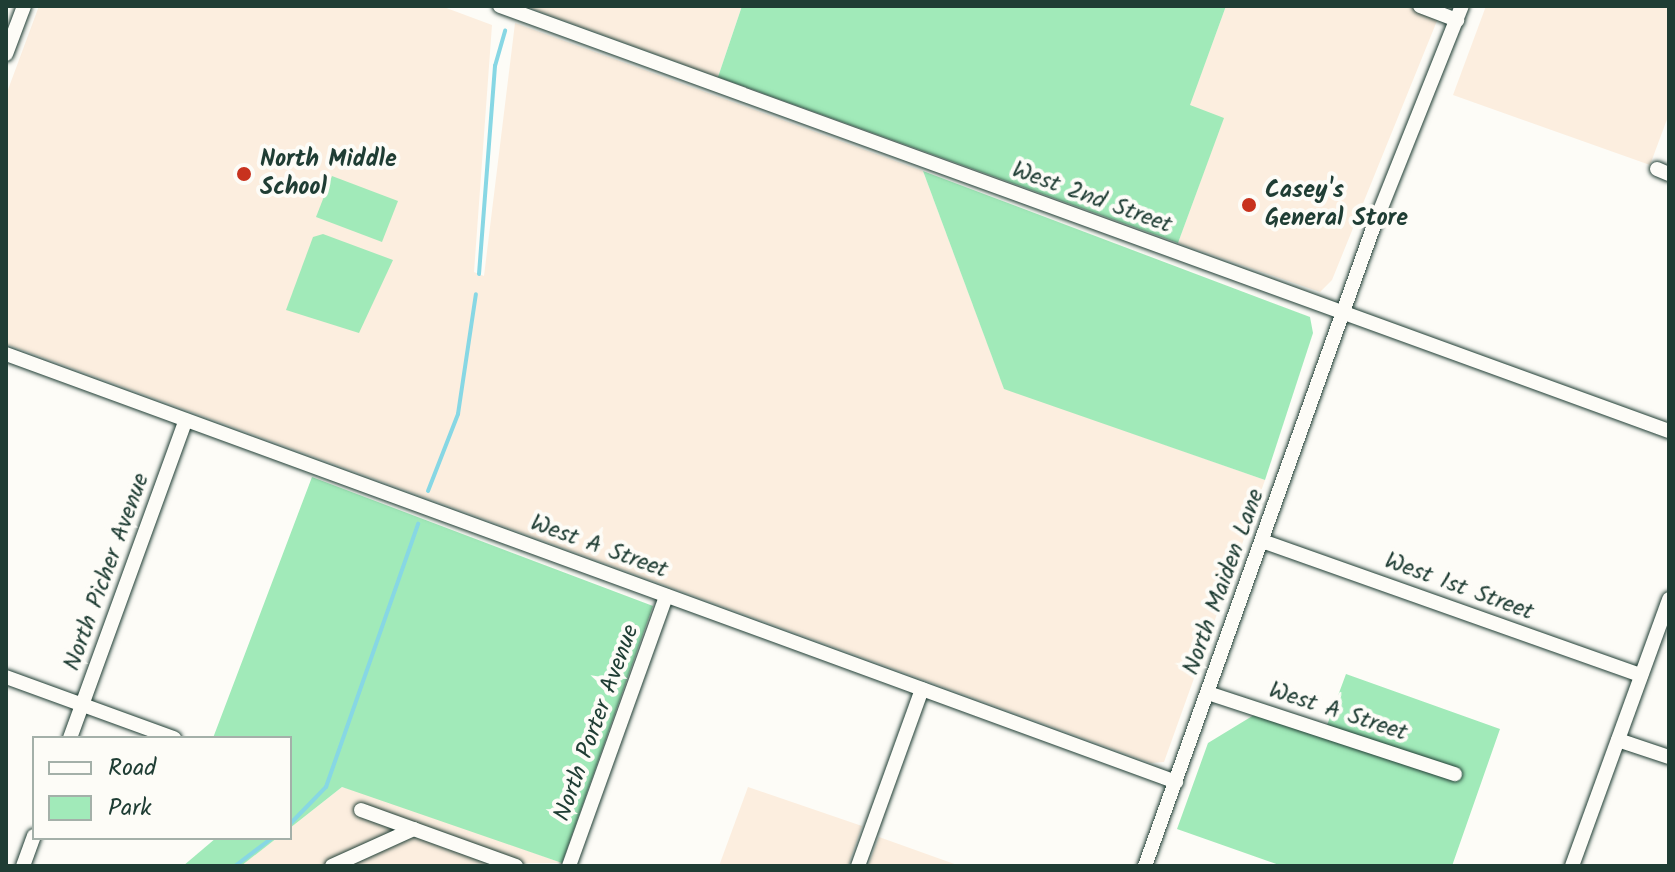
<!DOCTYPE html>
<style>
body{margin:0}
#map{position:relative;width:1675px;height:872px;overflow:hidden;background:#fdfcf7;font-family:Kalam,sans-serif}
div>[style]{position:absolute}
.built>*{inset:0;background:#fceedf}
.green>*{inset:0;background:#a1eab9}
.stream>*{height:4px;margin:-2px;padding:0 2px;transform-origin:2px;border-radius:2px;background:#87d7e4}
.roads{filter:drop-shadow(0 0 2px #1f3d34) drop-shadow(0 0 2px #1f3d34)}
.minor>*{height:14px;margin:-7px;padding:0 7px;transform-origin:7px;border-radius:7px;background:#fdfcf7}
.dots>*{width:22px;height:22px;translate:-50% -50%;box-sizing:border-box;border:4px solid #fdfcf7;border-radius:50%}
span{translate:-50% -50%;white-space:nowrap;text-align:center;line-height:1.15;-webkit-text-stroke:8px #fdfcf7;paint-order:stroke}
.poi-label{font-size:24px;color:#1f3d34;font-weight:700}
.left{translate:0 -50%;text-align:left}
.street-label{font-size:24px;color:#1f3d34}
.frame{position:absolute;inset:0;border:8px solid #1f3d34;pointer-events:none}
.legend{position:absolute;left:32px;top:736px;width:260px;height:104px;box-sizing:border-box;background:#fdfcf7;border:2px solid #a4b0a9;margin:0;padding:10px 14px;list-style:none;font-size:24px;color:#1f3d34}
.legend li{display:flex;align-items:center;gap:16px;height:40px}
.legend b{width:40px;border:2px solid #a4b0a9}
</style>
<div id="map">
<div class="built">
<div style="clip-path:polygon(39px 6px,441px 6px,492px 25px,474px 272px,484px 276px,515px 23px,923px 171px,1004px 388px,1265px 480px,1164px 762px,1151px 763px,6px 344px,6px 95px)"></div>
<div style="clip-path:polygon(525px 6px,742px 6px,718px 77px)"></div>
<div style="clip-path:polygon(1226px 6px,1443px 6px,1332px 280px,1320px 292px,1178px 243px,1223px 119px,1189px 106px)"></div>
<div style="clip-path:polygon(1486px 6px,1669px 6px,1669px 114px,1650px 165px,1453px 95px)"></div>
<div style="clip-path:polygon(342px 787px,388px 800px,562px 863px,241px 866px,277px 838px,290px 838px,290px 828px)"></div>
<div style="clip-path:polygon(748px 787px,862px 826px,848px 866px,719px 866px)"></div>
<div style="clip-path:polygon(879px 837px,960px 866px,868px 866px)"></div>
</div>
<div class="green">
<div style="clip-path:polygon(742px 6px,1226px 6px,1190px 105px,1224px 118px,1178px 243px,718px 77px)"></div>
<div style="clip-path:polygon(923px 171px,1310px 317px,1313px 333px,1265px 480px,1004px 389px)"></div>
<div style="clip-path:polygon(332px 176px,398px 201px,382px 242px,316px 217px)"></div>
<div style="clip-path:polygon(323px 234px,393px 260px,359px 333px,286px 310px,313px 237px)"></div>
<div style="clip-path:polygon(312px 477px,653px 606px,562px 863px,342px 787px,290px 828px,290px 738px,213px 738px)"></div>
<div style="clip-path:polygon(1346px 674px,1500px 729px,1452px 866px,1282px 866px,1177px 829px,1208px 743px,1254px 715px,1326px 728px)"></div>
<div style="clip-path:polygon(216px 838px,277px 838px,241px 866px,183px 866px)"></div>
</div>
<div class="stream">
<div style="left:479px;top:274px;width:209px;rotate:-85.6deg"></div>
<div style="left:495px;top:66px;width:37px;rotate:-74deg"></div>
<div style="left:428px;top:491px;width:83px;rotate:-68.7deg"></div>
<div style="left:458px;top:414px;width:121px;rotate:-81.5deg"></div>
<div style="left:290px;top:824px;width:52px;rotate:-45.8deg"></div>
<div style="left:326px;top:787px;width:279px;rotate:-70.7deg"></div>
<div style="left:235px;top:866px;width:46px;rotate:-37.1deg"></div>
</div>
<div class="roads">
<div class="minor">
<div style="left:500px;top:6px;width:1244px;rotate:19.98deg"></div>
<div style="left:1420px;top:6px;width:40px;rotate:21deg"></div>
<div style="left:6px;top:54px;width:51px;rotate:-69.4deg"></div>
<div style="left:1657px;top:169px;width:13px;rotate:23deg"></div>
<div style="left:6px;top:354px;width:1246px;rotate:20.09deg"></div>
<div style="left:1262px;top:541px;width:402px;rotate:19.5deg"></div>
<div style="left:6px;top:677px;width:179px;rotate:20deg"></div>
<div style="left:1208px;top:693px;width:260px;rotate:18.2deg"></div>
<div style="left:70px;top:738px;width:338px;rotate:-70deg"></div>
<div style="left:1618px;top:740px;width:54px;rotate:18.4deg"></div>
<div style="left:361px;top:810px;width:165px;rotate:19.9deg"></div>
<div style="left:23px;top:866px;width:32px;rotate:-70deg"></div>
<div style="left:332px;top:866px;width:90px;rotate:-24.3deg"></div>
<div style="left:569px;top:866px;width:287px;rotate:-70.2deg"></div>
<div style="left:858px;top:866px;width:188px;rotate:-70.1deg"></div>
<div style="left:1145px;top:866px;width:678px;rotate:-70.33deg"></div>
<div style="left:1373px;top:228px;width:239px;rotate:-68.2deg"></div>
<div style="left:1572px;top:866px;width:284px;rotate:-70deg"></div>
</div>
</div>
<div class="dots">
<div style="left:244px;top:174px;background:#c8321e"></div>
<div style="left:1249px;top:205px;background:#c8321e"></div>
</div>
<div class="poi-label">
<span class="left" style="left:260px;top:174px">North Middle<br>School</span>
<span class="left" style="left:1265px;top:205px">Casey's<br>General Store</span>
</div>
<div class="street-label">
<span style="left:1092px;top:198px;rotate:20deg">West 2nd Street</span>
<span style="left:599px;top:547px;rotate:20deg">West A Street</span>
<span style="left:107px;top:572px;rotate:-70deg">North Picher Avenue</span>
<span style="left:1224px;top:582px;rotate:-70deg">North Maiden Lane</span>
<span style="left:1459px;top:587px;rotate:20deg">West 1st Street</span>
<span style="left:1338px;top:712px;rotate:18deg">West A Street</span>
<span style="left:597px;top:723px;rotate:-70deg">North Porter Avenue</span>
</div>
<div class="frame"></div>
<ul class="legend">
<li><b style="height:10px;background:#fdfcf7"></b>Road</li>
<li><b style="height:22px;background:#a1eab9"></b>Park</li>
</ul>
</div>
